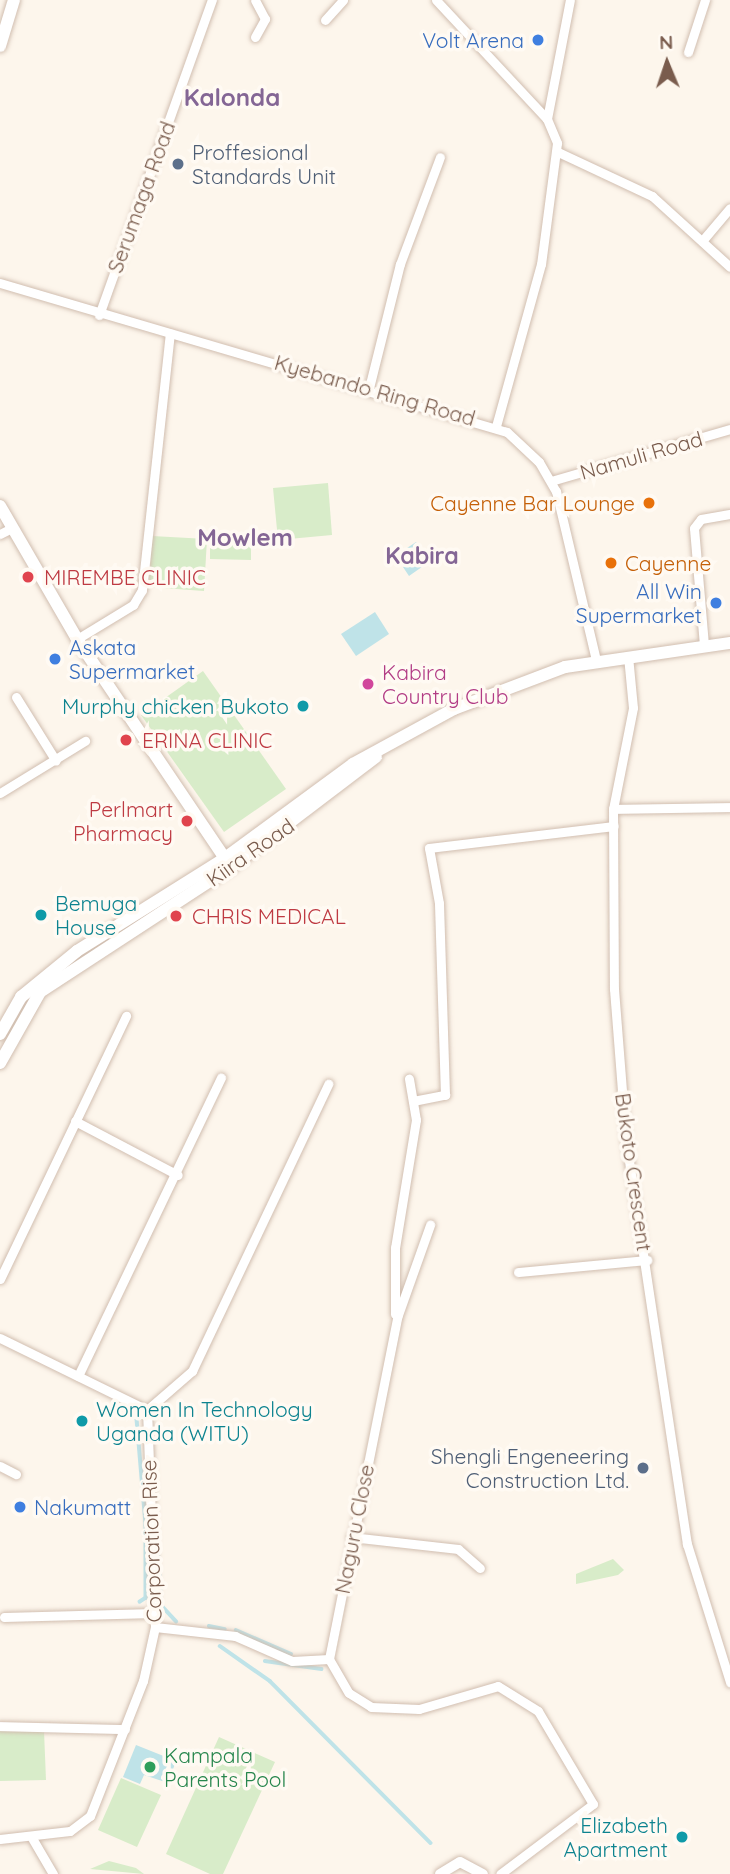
<!DOCTYPE html>
<style>
body{margin:0}
#map{position:relative;width:730px;height:1874px;overflow:hidden;background:#fdf6ec;font-family:Quicksand,sans-serif}
div>[style]{position:absolute}
.green>*{inset:0;background:#d8ecc9}
.water>*{inset:0;background:#bfe3e8}
.stream>*{height:3.5px;margin:-1.75px;padding:0 1.75px;transform-origin:1.75px;border-radius:1.75px;background:#bfe3e8}
.roads{filter:drop-shadow(0 0 2px #d1beb0) drop-shadow(0 0 2px #d1beb0)}
.minor>*{height:9px;margin:-4.5px;padding:0 4.5px;transform-origin:4.5px;border-radius:4.5px;background:#fff}
.tertiary>*{height:10px;margin:-5px;padding:0 5px;transform-origin:5px;border-radius:5px;background:#fff}
.secondary>*{height:12px;margin:-6px;padding:0 6px;transform-origin:6px;border-radius:6px;background:#fff}
.dots>*{width:19px;height:19px;translate:-50% -50%;box-sizing:border-box;border:4px solid #fffaf3;border-radius:50%}
span{translate:-50% -50%;white-space:nowrap;text-align:center;line-height:1.15;-webkit-text-stroke:7px #fffaf3;paint-order:stroke}
.shop-label{font-size:21px;color:#366cbe}
.right{translate:-100% -50%;text-align:right}
.left{translate:0 -50%;text-align:left}
.service-label{font-size:21px;color:#4e5e75}
.street-label{font-size:21px;color:#7a5c4d}
.food-label{font-size:21px;color:#c56008}
.health-label{font-size:21px;color:#be3a42}
.hotel-label{font-size:21px;color:#b23c85}
.culture-label{font-size:21px;color:#0d838f}
.leisure-label{font-size:21px;color:#27864d}
.neighbourhood-label{font-size:23px;color:#846695;font-weight:700}
.quarter-label{font-size:24px;color:#846695;font-weight:700}
.north{position:absolute;left:632px;top:28px;width:70px;height:70px;-webkit-text-stroke:5px #fffaf3;paint-order:stroke;rotate:358deg;font-size:19px;font-weight:700;line-height:28px;text-align:center;color:#7a5c4d}
.north::after{content:'';display:block;margin:auto;width:24px;height:32px;background:#7a5c4d;clip-path:polygon(50% 0,100% 100%,50% 72%,0 100%)}
</style>
<div id="map">
<div class="green">
<div style="clip-path:polygon(328px 483px,332px 535px,278px 540px,273px 488px)"></div>
<div style="clip-path:polygon(152px 536px,207px 539px,204px 591px,149px 587px)"></div>
<div style="clip-path:polygon(210px 537px,251px 538px,251px 560px,210px 559px)"></div>
<div style="clip-path:polygon(203px 671px,286px 789px,224px 832px,141px 715px)"></div>
<div style="clip-path:polygon(613px 1559px,624px 1570px,618px 1575px,576px 1584px,576px 1574px)"></div>
<div style="clip-path:polygon(0 1731px,44px 1731px,46px 1780px,0 1781px)"></div>
<div style="clip-path:polygon(219px 1737px,275px 1762px,223px 1874px,210px 1874px,166px 1854px)"></div>
<div style="clip-path:polygon(121px 1778px,161px 1795px,137px 1847px,98px 1830px)"></div>
<div style="clip-path:polygon(109px 1861px,136px 1868px,144px 1874px,90px 1869px)"></div>
</div>
<div class="water">
<div style="clip-path:polygon(416px 542px,429px 562px,409px 576px,403px 567px,412px 560px,404px 550px)"></div>
<div style="clip-path:polygon(375px 612px,389px 634px,356px 656px,341px 634px)"></div>
<div style="clip-path:polygon(136px 1745px,176px 1761px,168px 1783px,144px 1775px,140px 1784px,123px 1777px)"></div>
</div>
<div class="stream">
<div style="left:137px;top:1419px;width:106px;rotate:85.1deg"></div>
<div style="left:146px;top:1525px;width:73px;rotate:90deg"></div>
<div style="left:146px;top:1598px;width:7px;rotate:146deg"></div>
<div style="left:157px;top:1532px;width:74px;rotate:86.1deg"></div>
<div style="left:162px;top:1606px;width:21px;rotate:47deg"></div>
<div style="left:209px;top:1626px;width:16px;rotate:11deg"></div>
<div style="left:236px;top:1630px;width:60px;rotate:23.6deg"></div>
<div style="left:220px;top:1646px;width:61px;rotate:35deg"></div>
<div style="left:270px;top:1681px;width:228px;rotate:45.2deg"></div>
<div style="left:265px;top:1661px;width:57px;rotate:8.1deg"></div>
</div>
<div class="roads">
<div class="minor">
<div style="left:436px;top:0;width:163px;rotate:47deg"></div>
<div style="left:547px;top:119px;width:26px;rotate:67deg"></div>
<div style="left:557px;top:143px;width:122px;rotate:97.5deg"></div>
<div style="left:541px;top:264px;width:168px;rotate:105.5deg"></div>
<div style="left:325px;top:20px;width:27px;rotate:-48deg"></div>
<div style="left:255px;top:37px;width:21px;rotate:-61deg"></div>
<div style="left:265px;top:19px;width:21px;rotate:-118deg"></div>
<div style="left:688px;top:52px;width:55px;rotate:-71.9deg"></div>
<div style="left:547px;top:119px;width:121px;rotate:-79.1deg"></div>
<div style="left:558px;top:152px;width:104px;rotate:25.1deg"></div>
<div style="left:652px;top:196px;width:105px;rotate:42.3deg"></div>
<div style="left:702px;top:241px;width:43px;rotate:-49.7deg"></div>
<div style="left:0;top:283px;width:528px;rotate:16.38deg"></div>
<div style="left:507px;top:432px;width:44px;rotate:43.2deg"></div>
<div style="left:539px;top:462px;width:34px;rotate:60deg"></div>
<div style="left:556px;top:491px;width:174px;rotate:76.7deg"></div>
<div style="left:99px;top:315px;width:335px;rotate:-70.3deg"></div>
<div style="left:369px;top:388px;width:128px;rotate:-76deg"></div>
<div style="left:400px;top:264px;width:114px;rotate:-69.5deg"></div>
<div style="left:551px;top:481px;width:186px;rotate:-16.2deg"></div>
<div style="left:0;top:534px;width:13px;rotate:-27deg"></div>
<div style="left:77px;top:639px;width:66px;rotate:-31.3deg"></div>
<div style="left:133px;top:605px;width:17px;rotate:-59deg"></div>
<div style="left:142px;top:590px;width:258px;rotate:-83.8deg"></div>
<div style="left:704px;top:645px;width:117px;rotate:-94.9deg"></div>
<div style="left:694px;top:528px;width:11px;rotate:-52deg"></div>
<div style="left:701px;top:519px;width:29px;rotate:-10deg"></div>
<div style="left:628px;top:656px;width:52px;rotate:84.5deg"></div>
<div style="left:633px;top:708px;width:103px;rotate:101.2deg"></div>
<div style="left:613px;top:809px;width:180px;rotate:89.7deg"></div>
<div style="left:614px;top:989px;width:152px;rotate:85.5deg"></div>
<div style="left:626px;top:1141px;width:408px;rotate:81.4deg"></div>
<div style="left:687px;top:1544px;width:145px;rotate:72.7deg"></div>
<div style="left:16px;top:697px;width:75px;rotate:58deg"></div>
<div style="left:0;top:793px;width:100px;rotate:-31.5deg"></div>
<div style="left:613px;top:809px;width:117px;rotate:-1deg"></div>
<div style="left:413px;top:1101px;width:33px;rotate:-11deg"></div>
<div style="left:445px;top:1095px;width:192px;rotate:-91.8deg"></div>
<div style="left:439px;top:903px;width:56px;rotate:-100.3deg"></div>
<div style="left:429px;top:848px;width:186px;rotate:-6.8deg"></div>
<div style="left:75px;top:1121px;width:116px;rotate:27.7deg"></div>
<div style="left:518px;top:1272px;width:130px;rotate:-5.3deg"></div>
<div style="left:0;top:1279px;width:292px;rotate:-64.4deg"></div>
<div style="left:395px;top:1314px;width:66px;rotate:-90deg"></div>
<div style="left:395px;top:1248px;width:130px;rotate:-80.7deg"></div>
<div style="left:416px;top:1120px;width:42px;rotate:-99.7deg"></div>
<div style="left:0;top:1338px;width:164px;rotate:26.1deg"></div>
<div style="left:78px;top:1376px;width:331px;rotate:-64.4deg"></div>
<div style="left:0;top:1466px;width:18px;rotate:27deg"></div>
<div style="left:351px;top:1537px;width:108px;rotate:6.4deg"></div>
<div style="left:458px;top:1549px;width:29px;rotate:41deg"></div>
<div style="left:4px;top:1617px;width:150px;rotate:-1.5deg"></div>
<div style="left:155px;top:1627px;width:81px;rotate:6.4deg"></div>
<div style="left:235px;top:1636px;width:62px;rotate:23.7deg"></div>
<div style="left:292px;top:1661px;width:37px;rotate:-3deg"></div>
<div style="left:329px;top:1659px;width:39px;rotate:60deg"></div>
<div style="left:349px;top:1693px;width:26px;rotate:32deg"></div>
<div style="left:371px;top:1707px;width:48px;rotate:2.4deg"></div>
<div style="left:419px;top:1709px;width:82px;rotate:-16.2deg"></div>
<div style="left:498px;top:1686px;width:47px;rotate:32deg"></div>
<div style="left:538px;top:1711px;width:108px;rotate:59.4deg"></div>
<div style="left:593px;top:1804px;width:116px;rotate:143deg"></div>
<div style="left:329px;top:1659px;width:351px;rotate:-78.7deg"></div>
<div style="left:398px;top:1315px;width:96px;rotate:-70.4deg"></div>
<div style="left:0;top:1726px;width:125px;rotate:1.4deg"></div>
<div style="left:32px;top:1838px;width:42px;rotate:59.7deg"></div>
<div style="left:0;top:1839px;width:70px;rotate:-6.5deg"></div>
<div style="left:70px;top:1831px;width:25px;rotate:-37deg"></div>
<div style="left:90px;top:1816px;width:145px;rotate:-68.6deg"></div>
<div style="left:143px;top:1681px;width:55px;rotate:-77.5deg"></div>
<div style="left:155px;top:1627px;width:217px;rotate:-92.1deg"></div>
<div style="left:147px;top:1410px;width:60px;rotate:-40.9deg"></div>
<div style="left:192px;top:1371px;width:318px;rotate:-64.6deg"></div>
</div>
<div class="tertiary">
<div style="left:440px;top:1874px;width:23px;rotate:-31deg"></div>
<div style="left:460px;top:1862px;width:26px;rotate:28deg"></div>
</div>
<div class="secondary">
<div style="left:0;top:46px;width:48px;rotate:-73.1deg"></div>
<div style="left:0;top:506px;width:154px;rotate:59.9deg"></div>
<div style="left:77px;top:639px;width:270px;rotate:56deg"></div>
<div style="left:0;top:1034px;width:43px;rotate:-60.4deg"></div>
<div style="left:21px;top:997px;width:72px;rotate:-39.4deg"></div>
<div style="left:77px;top:951px;width:175px;rotate:-32.1deg"></div>
<div style="left:225px;top:858px;width:159px;rotate:-36.3deg"></div>
<div style="left:353px;top:764px;width:115px;rotate:-28.6deg"></div>
<div style="left:454px;top:709px;width:119px;rotate:-20.7deg"></div>
<div style="left:565px;top:667px;width:167px;rotate:-8.3deg"></div>
<div style="left:0;top:1063px;width:81px;rotate:-60.6deg"></div>
<div style="left:40px;top:992px;width:228px;rotate:-33.2deg"></div>
<div style="left:231px;top:867px;width:182px;rotate:-37.2deg"></div>
</div>
</div>
<div class="dots">
<div style="left:538px;top:40px;background:#3f7fe0"></div>
<div style="left:178px;top:164px;background:#5c6f8a"></div>
<div style="left:649px;top:503px;background:#e8710a"></div>
<div style="left:611px;top:563px;background:#e8710a"></div>
<div style="left:28px;top:577px;background:#e0444e"></div>
<div style="left:716px;top:603px;background:#3f7fe0"></div>
<div style="left:55px;top:659px;background:#3f7fe0"></div>
<div style="left:368px;top:684px;background:#d1479c"></div>
<div style="left:303px;top:706px;background:#0f9aa8"></div>
<div style="left:126px;top:740px;background:#e0444e"></div>
<div style="left:187px;top:821px;background:#e0444e"></div>
<div style="left:41px;top:915px;background:#0f9aa8"></div>
<div style="left:176px;top:916px;background:#e0444e"></div>
<div style="left:82px;top:1421px;background:#0f9aa8"></div>
<div style="left:643px;top:1468px;background:#5c6f8a"></div>
<div style="left:20px;top:1507px;background:#3f7fe0"></div>
<div style="left:150px;top:1767px;background:#2e9e5b"></div>
<div style="left:682px;top:1837px;background:#0f9aa8"></div>
</div>
<div class="shop-label">
<span class="right" style="left:524px;top:40px">Volt Arena</span>
<span class="right" style="left:702px;top:603px">All Win<br>Supermarket</span>
<span class="left" style="left:69px;top:659px">Askata<br>Supermarket</span>
<span class="left" style="left:34px;top:1507px">Nakumatt</span>
</div>
<div class="service-label">
<span class="left" style="left:192px;top:164px">Proffesional<br>Standards Unit</span>
<span class="right" style="left:629px;top:1468px">Shengli Engeneering<br>Construction Ltd.</span>
</div>
<div class="street-label">
<span style="left:141px;top:197px;rotate:-70deg">Serumaga Road</span>
<span style="left:375px;top:390px;rotate:16deg">Kyebando Ring Road</span>
<span style="left:641px;top:455px;rotate:-16deg">Namuli Road</span>
<span style="left:250px;top:852px;rotate:-35deg">Kiira Road</span>
<span style="left:634px;top:1172px;rotate:82deg">Bukoto Crescent</span>
<span style="left:354px;top:1529px;rotate:-79deg">Naguru Close</span>
<span style="left:151px;top:1541px;rotate:-92deg">Corporation Rise</span>
</div>
<div class="food-label">
<span class="right" style="left:635px;top:503px">Cayenne Bar Lounge</span>
<span class="left" style="left:625px;top:563px">Cayenne</span>
</div>
<div class="health-label">
<span class="left" style="left:44px;top:577px">MIREMBE CLINIC</span>
<span class="left" style="left:142px;top:740px">ERINA CLINIC</span>
<span class="right" style="left:173px;top:821px">Perlmart<br>Pharmacy</span>
<span class="left" style="left:192px;top:916px">CHRIS MEDICAL</span>
</div>
<div class="hotel-label">
<span class="left" style="left:382px;top:684px">Kabira<br>Country Club</span>
</div>
<div class="culture-label">
<span class="right" style="left:289px;top:706px">Murphy chicken Bukoto</span>
<span class="left" style="left:55px;top:915px">Bemuga<br>House</span>
<span class="left" style="left:96px;top:1421px">Women In Technology<br>Uganda (WITU)</span>
<span class="right" style="left:668px;top:1837px">Elizabeth<br>Apartment</span>
</div>
<div class="leisure-label">
<span class="left" style="left:164px;top:1767px">Kampala<br>Parents Pool</span>
</div>
<div class="neighbourhood-label">
<span style="left:422px;top:556px">Kabira</span>
</div>
<div class="quarter-label">
<span style="left:232px;top:98px">Kalonda</span>
<span style="left:245px;top:538px">Mowlem</span>
</div>
<div class="north">N</div>
</div>
